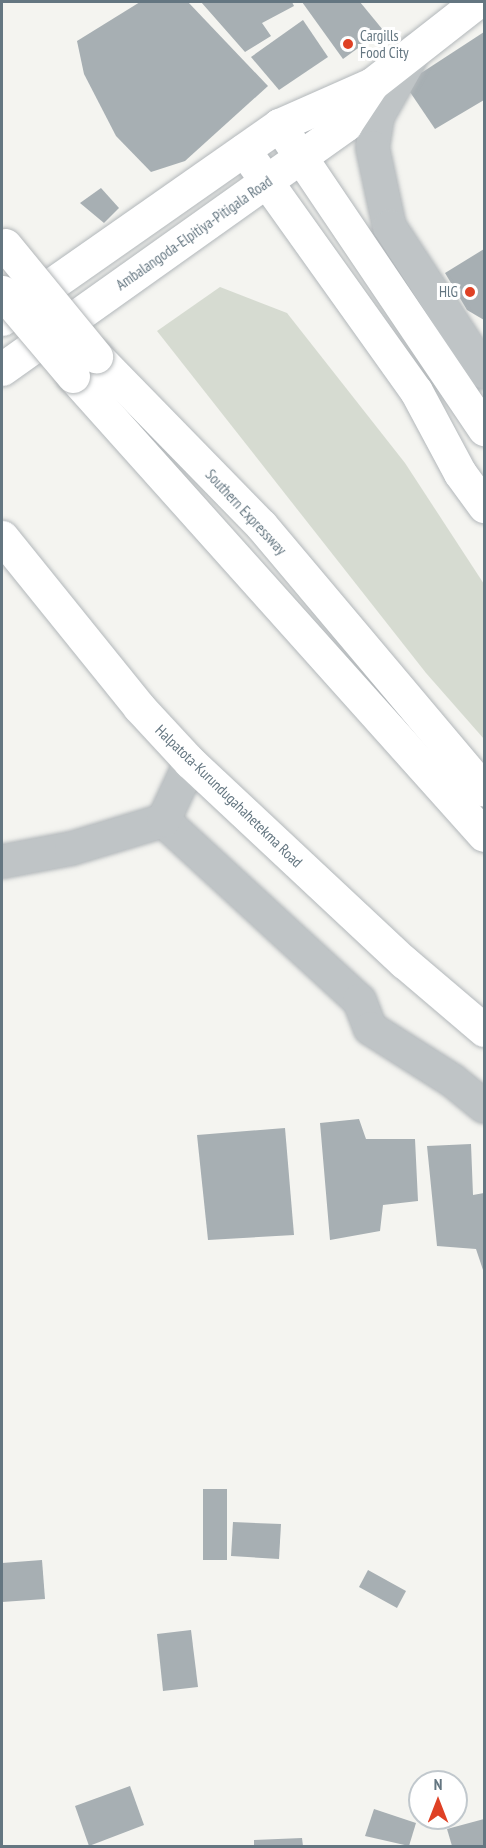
<!DOCTYPE html>
<style>
body{margin:0}
#map{position:relative;width:486px;height:1848px;overflow:hidden;background:#f4f4f0;font-family:"PT Sans Narrow",sans-serif}
div>[style]{position:absolute}
.green>*{inset:0;background:#d6dbd1}
.building>*{inset:0;background:#a7afb3}
.roads{filter:drop-shadow(0 0 2px #b2b7ba) drop-shadow(0 0 2px #b2b7ba)}
.minor>*{height:33px;margin:-16.5px;padding:0 16.5px;transform-origin:16.5px;border-radius:16.5px;background:#bfc4c6}
.major>*{height:33px;margin:-16.5px;padding:0 16.5px;transform-origin:16.5px;border-radius:16.5px;background:#fff}
.highway>*{height:33px;margin:-16.5px;padding:0 16.5px;transform-origin:16.5px;border-radius:16.5px;background:#fff}
.bridges{filter:drop-shadow(0 0 2px #b2b6b8) drop-shadow(0 0 2px #b2b6b8)}
.highway-bridge>*{height:33px;margin:-16.5px;padding:0 16.5px;transform-origin:16.5px;border-radius:16.5px;background:#fff}
.dots>*{width:16px;height:16px;translate:-50% -50%;box-sizing:border-box;border:3px solid #fff;border-radius:50%}
span{translate:-50% -50%;white-space:nowrap;text-align:center;line-height:1.15;-webkit-text-stroke:6px #fff;paint-order:stroke}
.poi-label{font-size:15px;color:#647681}
.left{translate:0 -50%;text-align:left}
.right{translate:-100% -50%;text-align:right}
.street-label{font-size:15px;color:#647681}
.frame{position:absolute;inset:0;border:3px solid #647681;pointer-events:none}
.north{position:absolute;left:408px;top:1770px;width:60px;height:60px;box-sizing:border-box;background:#fff;border:2px solid #c1c8cd;border-radius:50%;rotate:0deg;font-size:16px;font-weight:700;line-height:24px;text-align:center;color:#647681}
.north::after{content:'';display:block;margin:auto;width:21px;height:27px;background:#df4125;clip-path:polygon(50% 0,100% 100%,50% 72%,0 100%)}
</style>
<div id="map">
<div class="green">
<div style="clip-path:polygon(220px 287px,287px 313px,405px 463px,484px 584px,484px 739px,426px 673px,157px 331px)"></div>
</div>
<div class="building">
<div style="clip-path:polygon(140px 2px,188px 2px,268px 86px,185px 161px,151px 172px,116px 136px,84px 74px,77px 41px)"></div>
<div style="clip-path:polygon(201px 2px,292px 2px,294px 6px,262px 23px,271px 36px,245px 52px)"></div>
<div style="clip-path:polygon(302px 2px,360px 2px,383px 30px,343px 59px)"></div>
<div style="clip-path:polygon(303px 20px,328px 57px,279px 90px,251px 57px)"></div>
<div style="clip-path:polygon(484px 32px,484px 100px,435px 129px,410px 92px,415px 77px)"></div>
<div style="clip-path:polygon(101px 188px,119px 208px,104px 223px,80px 203px)"></div>
<div style="clip-path:polygon(484px 249px,484px 320px,467px 310px,445px 273px)"></div>
<div style="clip-path:polygon(359px 1119px,366px 1139px,415px 1139px,418px 1201px,383px 1205px,380px 1231px,330px 1240px,320px 1123px)"></div>
<div style="clip-path:polygon(285px 1128px,294px 1235px,208px 1240px,197px 1135px)"></div>
<div style="clip-path:polygon(471px 1144px,473px 1195px,484px 1193px,484px 1273px,476px 1249px,437px 1246px,427px 1146px)"></div>
<div style="clip-path:polygon(203px 1489px,227px 1489px,227px 1560px,203px 1560px)"></div>
<div style="clip-path:polygon(233px 1522px,281px 1524px,279px 1559px,231px 1556px)"></div>
<div style="clip-path:polygon(42px 1560px,45px 1599px,2px 1602px,2px 1563px)"></div>
<div style="clip-path:polygon(368px 1570px,406px 1591px,397px 1608px,359px 1587px)"></div>
<div style="clip-path:polygon(191px 1630px,198px 1687px,163px 1691px,157px 1634px)"></div>
<div style="clip-path:polygon(130px 1786px,144px 1825px,89px 1846px,75px 1806px)"></div>
<div style="clip-path:polygon(374px 1809px,416px 1823px,409px 1846px,365px 1836px)"></div>
<div style="clip-path:polygon(484px 1819px,484px 1846px,452px 1846px,447px 1829px)"></div>
<div style="clip-path:polygon(302px 1838px,303px 1846px,254px 1846px,254px 1840px)"></div>
</div>
<div class="roads">
<div class="minor">
<div style="left:415px;top:49px;width:77px;rotate:119.6deg"></div>
<div style="left:377px;top:116px;width:31px;rotate:99deg"></div>
<div style="left:372px;top:147px;width:81px;rotate:77.9deg"></div>
<div style="left:389px;top:226px;width:174px;rotate:56.9deg"></div>
<div style="left:163px;top:820px;width:266px;rotate:42.6deg"></div>
<div style="left:359px;top:1000px;width:30px;rotate:69deg"></div>
<div style="left:370px;top:1028px;width:97px;rotate:32.4deg"></div>
<div style="left:452px;top:1080px;width:41px;rotate:39.1deg"></div>
<div style="left:2px;top:861px;width:70px;rotate:-10.7deg"></div>
<div style="left:71px;top:848px;width:96px;rotate:-16.9deg"></div>
<div style="left:163px;top:820px;width:64px;rotate:-65deg"></div>
</div>
<div class="major">
<div style="left:2px;top:319px;width:338px;rotate:-35deg"></div>
<div style="left:279px;top:125px;width:102px;rotate:-23.8deg"></div>
<div style="left:372px;top:84px;width:133px;rotate:-38deg"></div>
<div style="left:2px;top:369px;width:421px;rotate:-35.4deg"></div>
<div style="left:345px;top:125px;width:49px;rotate:-56.6deg"></div>
<div style="left:2px;top:537px;width:218px;rotate:51.1deg"></div>
<div style="left:139px;top:707px;width:75px;rotate:47.2deg"></div>
<div style="left:190px;top:762px;width:293px;rotate:43.1deg"></div>
<div style="left:404px;top:962px;width:105px;rotate:40.4deg"></div>
</div>
<div class="highway">
<div style="left:279px;top:125px;width:367px;rotate:56deg"></div>
<div style="left:244px;top:150px;width:296px;rotate:54.5deg"></div>
<div style="left:416px;top:391px;width:93px;rotate:61.8deg"></div>
<div style="left:460px;top:473px;width:41px;rotate:54deg"></div>
<div style="left:96px;top:356px;width:236px;rotate:45.7deg"></div>
<div style="left:261px;top:525px;width:346px;rotate:49.9deg"></div>
<div style="left:73px;top:376px;width:616px;rotate:48.16deg"></div>
</div>
</div>
<div class="bridges">
<div class="highway-bridge">
<div style="left:5px;top:245px;width:144px;rotate:50.7deg"></div>
<div style="left:2px;top:292px;width:110px;rotate:49.8deg"></div>
</div>
</div>
<div class="dots">
<div style="left:348px;top:44px;background:#df4125"></div>
<div style="left:470px;top:292px;background:#df4125"></div>
</div>
<div class="poi-label">
<span class="left" style="left:360px;top:44px">Cargills<br>Food City</span>
<span class="right" style="left:458px;top:292px">HlG</span>
</div>
<div class="street-label">
<span style="left:194px;top:233px;rotate:-35deg">Ambalangoda-Elpitiya-Pitigala Road</span>
<span style="left:246px;top:512px;rotate:47deg">Southern Expressway</span>
<span style="left:229px;top:796px;rotate:44deg">Halpatota-Kurundugahahetekma Road</span>
</div>
<div class="frame"></div>
<div class="north">N</div>
</div>
